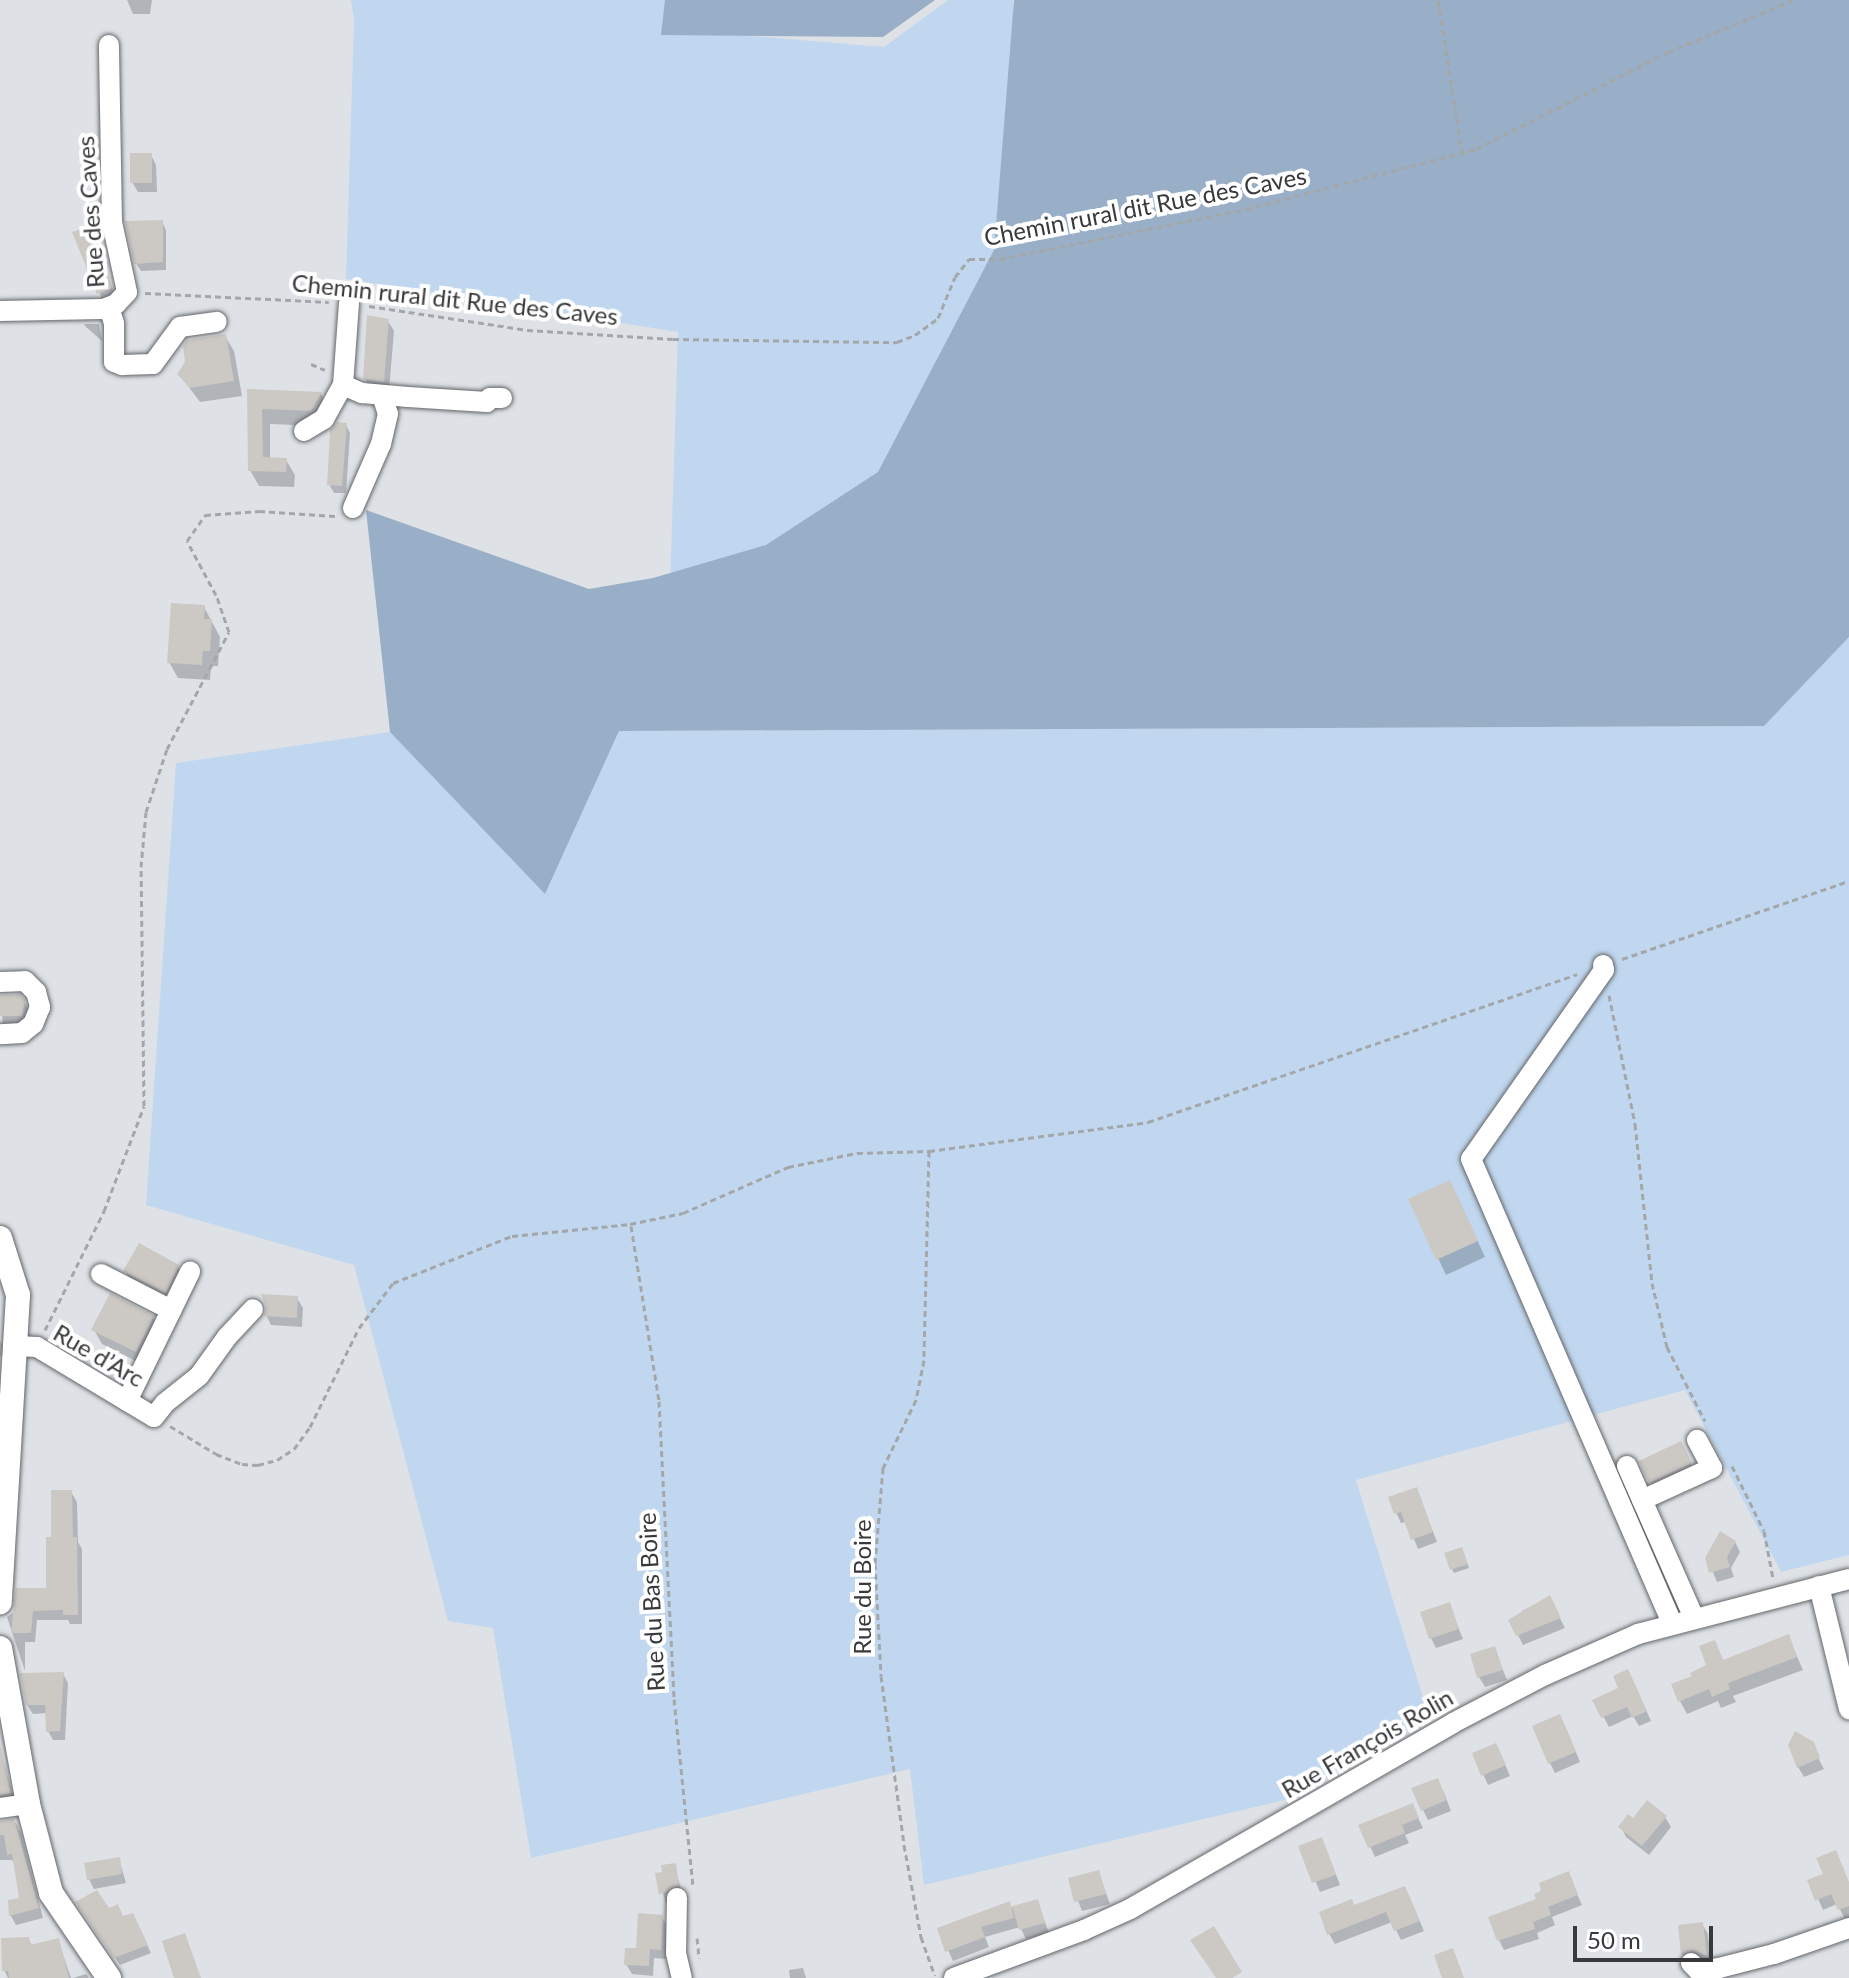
<!DOCTYPE html>
<meta charset="utf-8">
<style>
body{margin:0}
#map{position:relative;width:1849px;height:1978px;overflow:hidden;background:#dee2e6;font-family:Lato,sans-serif}
div>[style]{position:absolute}
.green>*{inset:0;background:#c1d7ef}
.forest>*{inset:0;background:#99aec7}
.shadow>*{inset:0;background:#0003}
.building>*{inset:0;background:#ccc8c4}
.path>*{height:3px;margin-top:-1.5px;transform-origin:0;background:repeating-linear-gradient(90deg,#a4a7aa 0 6px,transparent 0 10px)}
.roads{filter:drop-shadow(0 0 2px #63666a) drop-shadow(0 0 2px #63666a)}
.minor>*{height:20px;margin:-10px;padding:0 10px;transform-origin:10px;border-radius:10px;background:#fff}
.major>*{height:24px;margin:-12px;padding:0 12px;transform-origin:12px;border-radius:12px;background:#fff}
span{translate:-50% -50%;white-space:nowrap;text-align:center;line-height:1.15;-webkit-text-stroke:8px #fff;paint-order:stroke}
.street-label{font-size:24px;color:#38393b}
.scale{position:absolute;left:1573px;top:1926px;width:140px;height:36px;box-sizing:border-box;border:4px solid #38393b;border-top:0;padding-left:10px;font-size:24px;line-height:28px;white-space:nowrap;color:#38393b;-webkit-text-stroke:6px #fff;paint-order:stroke}
</style>
<div id="map">
<div class="green">
<div style="clip-path:polygon(351px 0,671px 0,669px 29px,884px 47px,948px 0,1013px 0,1014px 269px,896px 506px,670px 588px,678px 332px,346px 279px,354px 21px)"></div>
<div style="clip-path:polygon(1849px 637px,1849px 1555px,1781px 1572px,1685px 1390px,1356px 1480px,1429px 1717px,1289px 1799px,924px 1885px,910px 1769px,531px 1858px,493px 1628px,448px 1621px,354px 1265px,146px 1205px,176px 763px,390px 732px,545px 893px,619px 731px,1763px 726px)"></div>
</div>
<div class="forest">
<div style="clip-path:polygon(665px 0,935px 0,883px 37px,661px 35px)"></div>
<div style="clip-path:polygon(1014px 0,1849px 0,1849px 637px,1764px 726px,619px 731px,545px 894px,390px 732px,366px 510px,589px 589px,653px 578px,766px 545px,878px 472px,994px 250px)"></div>
</div>
<div class="shadow">
<div style="clip-path:polygon(127px 0,152px 0,150px 14px,133px 14px)"></div>
<div style="clip-path:polygon(151px 155px,156px 165px,157px 192px,138px 192px,132px 182px)"></div>
<div style="clip-path:polygon(162px 222px,166px 230px,166px 270px,141px 271px,136px 263px)"></div>
<div style="clip-path:polygon(91px 227px,116px 299px,104px 303px,74px 233px)"></div>
<div style="clip-path:polygon(388px 321px,394px 331px,389px 391px,370px 389px,365px 379px)"></div>
<div style="clip-path:polygon(84px 324px,99px 324px,102px 341px,86px 327px)"></div>
<div style="clip-path:polygon(225px 336px,234px 351px,242px 396px,200px 402px,179px 374px)"></div>
<div style="clip-path:polygon(249px 391px,321px 394px,330px 409px,320px 426px,270px 424px,270px 459px,286px 460px,295px 475px,294px 487px,259px 486px,250px 470px)"></div>
<div style="clip-path:polygon(346px 425px,350px 433px,346px 493px,334px 493px,329px 484px)"></div>
<div style="clip-path:polygon(204px 607px,220px 637px,218px 666px,211px 666px,210px 680px,178px 678px,169px 662px)"></div>
<div style="clip-path:polygon(0 996px,23px 1000px,29px 1010px,27px 1025px,3px 1025px)"></div>
<div style="clip-path:polygon(1458px 1198px,1485px 1257px,1446px 1275px,1411px 1200px)"></div>
<div style="clip-path:polygon(178px 1267px,187px 1282px,174px 1307px,134px 1286px,125px 1271px)"></div>
<div style="clip-path:polygon(297px 1298px,303px 1308px,302px 1327px,271px 1325px,266px 1315px)"></div>
<div style="clip-path:polygon(153px 1317px,161px 1332px,144px 1365px,102px 1344px,94px 1330px)"></div>
<div style="clip-path:polygon(0 1341px,5px 1350px,5px 1355px,0 1356px)"></div>
<div style="clip-path:polygon(1686px 1453px,1696px 1473px,1656px 1491px,1650px 1482px)"></div>
<div style="clip-path:polygon(1417px 1490px,1437px 1542px,1418px 1549px,1407px 1522px,1401px 1523px,1390px 1499px)"></div>
<div style="clip-path:polygon(71px 1492px,77px 1502px,78px 1542px,82px 1549px,82px 1624px,70px 1624px,68px 1620px,37px 1620px,35px 1642px,25px 1642px,25px 1671px,7px 1617px,48px 1590px,53px 1539px)"></div>
<div style="clip-path:polygon(1735px 1542px,1740px 1552px,1731px 1568px,1734px 1577px,1717px 1582px,1707px 1558px)"></div>
<div style="clip-path:polygon(1464px 1554px,1469px 1568px,1454px 1573px,1452px 1569px)"></div>
<div style="clip-path:polygon(1549px 1598px,1565px 1628px,1523px 1645px,1518px 1635px,1522px 1611px)"></div>
<div style="clip-path:polygon(1449px 1605px,1463px 1639px,1436px 1648px,1431px 1638px)"></div>
<div style="clip-path:polygon(1788px 1636px,1803px 1670px,1733px 1696px,1736px 1702px,1721px 1708px,1718px 1701px,1687px 1714px,1680px 1701px,1694px 1677px,1708px 1666px,1714px 1642px,1724px 1662px)"></div>
<div style="clip-path:polygon(1494px 1648px,1507px 1680px,1485px 1687px,1479px 1677px)"></div>
<div style="clip-path:polygon(63px 1674px,68px 1683px,65px 1740px,53px 1740px,48px 1731px,47px 1713px,33px 1714px,27px 1705px)"></div>
<div style="clip-path:polygon(1633px 1681px,1651px 1721px,1639px 1726px,1633px 1716px,1609px 1727px,1595px 1701px)"></div>
<div style="clip-path:polygon(1565px 1726px,1580px 1762px,1555px 1773px,1550px 1763px)"></div>
<div style="clip-path:polygon(1814px 1750px,1824px 1769px,1804px 1777px,1798px 1767px)"></div>
<div style="clip-path:polygon(1474px 1754px,1501px 1755px,1510px 1776px,1488px 1785px)"></div>
<div style="clip-path:polygon(5px 1766px,15px 1803px,0 1807px,0 1767px)"></div>
<div style="clip-path:polygon(1443px 1790px,1451px 1811px,1428px 1820px,1423px 1810px)"></div>
<div style="clip-path:polygon(1412px 1806px,1423px 1828px,1405px 1835px,1409px 1843px,1375px 1857px,1361px 1826px)"></div>
<div style="clip-path:polygon(1665px 1817px,1671px 1827px,1649px 1855px,1626px 1837px,1621px 1827px)"></div>
<div style="clip-path:polygon(0 1822px,16px 1823px,21px 1833px,43px 1918px,16px 1925px,11px 1916px,10px 1902px,21px 1900px,16px 1865px,12px 1860px,0 1860px)"></div>
<div style="clip-path:polygon(1301px 1847px,1326px 1849px,1340px 1885px,1320px 1892px)"></div>
<div style="clip-path:polygon(119px 1859px,126px 1883px,94px 1889px,89px 1879px)"></div>
<div style="clip-path:polygon(674px 1865px,683px 1895px,666px 1904px,658px 1875px)"></div>
<div style="clip-path:polygon(1098px 1872px,1110px 1904px,1082px 1911px,1070px 1880px)"></div>
<div style="clip-path:polygon(1568px 1874px,1582px 1905px,1552px 1917px,1555px 1925px,1537px 1933px,1539px 1939px,1504px 1950px,1499px 1940px)"></div>
<div style="clip-path:polygon(1810px 1881px,1849px 1883px,1849px 1918px,1845px 1919px,1837px 1904px,1823px 1910px)"></div>
<div style="clip-path:polygon(1410px 1898px,1424px 1931px,1401px 1940px,1392px 1922px,1335px 1944px,1329px 1934px,1354px 1907px)"></div>
<div style="clip-path:polygon(1037px 1901px,1049px 1933px,1026px 1939px,1020px 1927px,985px 1937px,989px 1947px,953px 1961px,939px 1930px,1009px 1904px,1012px 1908px)"></div>
<div style="clip-path:polygon(82px 1910px,108px 1910px,137px 1923px,151px 1953px,120px 1965px)"></div>
<div style="clip-path:polygon(662px 1917px,668px 1927px,666px 1959px,654px 1958px,653px 1976px,632px 1974px,626px 1964px)"></div>
<div style="clip-path:polygon(1702px 1924px,1708px 1934px,1711px 1964px,1688px 1964px,1683px 1955px,1680px 1927px)"></div>
<div style="clip-path:polygon(28px 1939px,33px 1947px,58px 1940px,71px 1978px,8px 1978px,4px 1970px)"></div>
<div style="clip-path:polygon(803px 1968px,806px 1978px,790px 1978px,789px 1970px)"></div>
<div style="clip-path:polygon(86px 1974px,89px 1978px,73px 1978px)"></div>
</div>
<div class="building">
<div style="clip-path:polygon(130px 153px,152px 153px,152px 183px,130px 183px)"></div>
<div style="clip-path:polygon(163px 220px,163px 262px,134px 264px,125px 221px)"></div>
<div style="clip-path:polygon(92px 225px,112px 288px,97px 294px,72px 232px)"></div>
<div style="clip-path:polygon(367px 315px,389px 319px,384px 382px,363px 379px)"></div>
<div style="clip-path:polygon(226px 334px,234px 381px,190px 388px,177px 374px,185px 362px,183px 346px,187px 340px)"></div>
<div style="clip-path:polygon(247px 389px,322px 392px,311px 411px,262px 409px,263px 457px,287px 458px,286px 472px,248px 471px)"></div>
<div style="clip-path:polygon(337px 422px,347px 423px,342px 486px,327px 485px,330px 430px)"></div>
<div style="clip-path:polygon(171px 603px,205px 605px,204px 619px,212px 619px,210px 651px,203px 651px,202px 665px,167px 663px)"></div>
<div style="clip-path:polygon(20px 994px,25px 1000px,22px 1016px,0 1016px,0 995px)"></div>
<div style="clip-path:polygon(1450px 1180px,1478px 1241px,1436px 1260px,1408px 1199px)"></div>
<div style="clip-path:polygon(139px 1243px,179px 1265px,166px 1293px,123px 1271px)"></div>
<div style="clip-path:polygon(110px 1293px,154px 1316px,136px 1352px,91px 1330px)"></div>
<div style="clip-path:polygon(261px 1294px,298px 1296px,297px 1318px,264px 1316px,266px 1306px)"></div>
<div style="clip-path:polygon(1681px 1441px,1692px 1463px,1649px 1483px,1639px 1461px)"></div>
<div style="clip-path:polygon(1417px 1487px,1433px 1532px,1411px 1540px,1401px 1512px,1394px 1514px,1388px 1497px)"></div>
<div style="clip-path:polygon(51px 1490px,72px 1490px,73px 1537px,77px 1537px,78px 1615px,63px 1615px,63px 1610px,33px 1611px,31px 1633px,11px 1633px,16px 1588px,46px 1588px,46px 1537px,51px 1537px)"></div>
<div style="clip-path:polygon(1720px 1531px,1736px 1541px,1727px 1557px,1730px 1567px,1709px 1573px,1705px 1558px)"></div>
<div style="clip-path:polygon(1462px 1547px,1468px 1564px,1450px 1570px,1444px 1553px)"></div>
<div style="clip-path:polygon(1550px 1595px,1561px 1618px,1516px 1636px,1508px 1620px)"></div>
<div style="clip-path:polygon(1450px 1602px,1459px 1629px,1429px 1639px,1420px 1612px)"></div>
<div style="clip-path:polygon(1789px 1634px,1797px 1657px,1728px 1683px,1730px 1689px,1712px 1697px,1709px 1689px,1678px 1702px,1671px 1684px,1692px 1676px,1690px 1673px,1706px 1665px,1699px 1646px,1715px 1640px,1723px 1660px)"></div>
<div style="clip-path:polygon(1495px 1646px,1503px 1670px,1477px 1678px,1470px 1654px)"></div>
<div style="clip-path:polygon(1628px 1669px,1647px 1711px,1632px 1718px,1627px 1707px,1601px 1718px,1592px 1700px,1618px 1688px,1613px 1676px)"></div>
<div style="clip-path:polygon(64px 1672px,60px 1731px,46px 1732px,45px 1705px,26px 1705px,20px 1673px)"></div>
<div style="clip-path:polygon(1560px 1714px,1576px 1752px,1548px 1764px,1532px 1726px)"></div>
<div style="clip-path:polygon(1795px 1731px,1814px 1742px,1820px 1758px,1797px 1768px,1788px 1745px)"></div>
<div style="clip-path:polygon(1496px 1743px,1506px 1765px,1481px 1776px,1472px 1753px)"></div>
<div style="clip-path:polygon(0 1745px,11px 1793px,0 1795px)"></div>
<div style="clip-path:polygon(1438px 1778px,1447px 1800px,1421px 1811px,1411px 1788px)"></div>
<div style="clip-path:polygon(1647px 1800px,1667px 1816px,1642px 1846px,1618px 1827px,1628px 1814px,1633px 1818px)"></div>
<div style="clip-path:polygon(1413px 1803px,1419px 1818px,1402px 1825px,1405px 1833px,1368px 1848px,1358px 1825px)"></div>
<div style="clip-path:polygon(14px 1819px,39px 1908px,9px 1916px,8px 1900px,19px 1898px,12px 1854px,7px 1855px,4px 1835px,0 1835px,0 1821px)"></div>
<div style="clip-path:polygon(1322px 1837px,1336px 1875px,1312px 1883px,1298px 1846px)"></div>
<div style="clip-path:polygon(1836px 1850px,1849px 1882px,1849px 1906px,1838px 1910px,1831px 1894px,1815px 1901px,1807px 1880px,1823px 1874px,1816px 1858px)"></div>
<div style="clip-path:polygon(120px 1857px,122px 1874px,87px 1880px,84px 1863px)"></div>
<div style="clip-path:polygon(676px 1863px,679px 1885px,659px 1895px,655px 1873px,662px 1872px,661px 1865px)"></div>
<div style="clip-path:polygon(1099px 1870px,1106px 1894px,1074px 1902px,1068px 1878px)"></div>
<div style="clip-path:polygon(1569px 1871px,1578px 1895px,1548px 1907px,1551px 1915px,1533px 1922px,1535px 1929px,1497px 1941px,1488px 1917px,1536px 1899px,1534px 1894px,1541px 1891px,1539px 1883px)"></div>
<div style="clip-path:polygon(1405px 1886px,1420px 1921px,1394px 1931px,1386px 1912px,1327px 1935px,1319px 1912px,1352px 1899px,1354px 1905px)"></div>
<div style="clip-path:polygon(97px 1890px,109px 1908px,118px 1904px,123px 1916px,133px 1913px,148px 1945px,114px 1958px,75px 1902px)"></div>
<div style="clip-path:polygon(1038px 1899px,1045px 1923px,1019px 1930px,1012px 1906px)"></div>
<div style="clip-path:polygon(1010px 1901px,1014px 1918px,981px 1927px,985px 1937px,945px 1952px,937px 1928px)"></div>
<div style="clip-path:polygon(638px 1913px,663px 1915px,661px 1950px,650px 1949px,649px 1966px,624px 1965px,625px 1948px,636px 1948px)"></div>
<div style="clip-path:polygon(1703px 1922px,1707px 1956px,1694px 1950px,1681px 1955px,1678px 1925px)"></div>
<div style="clip-path:polygon(1214px 1926px,1242px 1972px,1232px 1978px,1216px 1978px,1190px 1940px)"></div>
<div style="clip-path:polygon(185px 1933px,201px 1978px,174px 1978px,162px 1941px)"></div>
<div style="clip-path:polygon(29px 1937px,30px 1945px,59px 1938px,69px 1978px,9px 1978px,8px 1971px,2px 1971px,1px 1938px)"></div>
<div style="clip-path:polygon(1453px 1948px,1464px 1978px,1442px 1978px,1434px 1955px)"></div>
</div>
<div class="path">
<div style="left:1438px;top:0;width:153px;rotate:81deg"></div>
<div style="left:145px;top:293px;width:184px;rotate:2.8deg"></div>
<div style="left:369px;top:306px;width:160px;rotate:8.6deg"></div>
<div style="left:527px;top:330px;width:146px;rotate:3.5deg"></div>
<div style="left:673px;top:339px;width:224px;rotate:0.8deg"></div>
<div style="left:897px;top:342px;width:19px;rotate:-21deg"></div>
<div style="left:915px;top:335px;width:29px;rotate:-36deg"></div>
<div style="left:938px;top:318px;width:44px;rotate:-67.5deg"></div>
<div style="left:955px;top:277px;width:23px;rotate:-52deg"></div>
<div style="left:969px;top:259px;width:31px"></div>
<div style="left:1000px;top:259px;width:251px;rotate:-11.5deg"></div>
<div style="left:1246px;top:209px;width:238px;rotate:-14.6deg"></div>
<div style="left:1476px;top:149px;width:215px;rotate:-26.8deg"></div>
<div style="left:1668px;top:52px;width:135px;rotate:-22.6deg"></div>
<div style="left:311px;top:364px;width:15px;rotate:23deg"></div>
<div style="left:1622px;top:959px;width:240px;rotate:-19deg"></div>
<div style="left:1609px;top:995px;width:132px;rotate:78.6deg"></div>
<div style="left:1635px;top:1124px;width:160px;rotate:83.9deg"></div>
<div style="left:1652px;top:1283px;width:66px;rotate:76.8deg"></div>
<div style="left:1667px;top:1347px;width:83px;rotate:62.8deg"></div>
<div style="left:929px;top:1151px;width:209px;rotate:91.4deg"></div>
<div style="left:924px;top:1360px;width:41px;rotate:101.3deg"></div>
<div style="left:916px;top:1400px;width:76px;rotate:115.9deg"></div>
<div style="left:883px;top:1468px;width:96px;rotate:94.8deg"></div>
<div style="left:875px;top:1564px;width:112px;rotate:86.9deg"></div>
<div style="left:881px;top:1676px;width:171px;rotate:82.2deg"></div>
<div style="left:904px;top:1845px;width:94px;rotate:79.5deg"></div>
<div style="left:921px;top:1937px;width:41px;rotate:70.3deg"></div>
<div style="left:631px;top:1226px;width:177px;rotate:80.9deg"></div>
<div style="left:659px;top:1401px;width:298px;rotate:87.1deg"></div>
<div style="left:674px;top:1699px;width:189px;rotate:84.2deg"></div>
<div style="left:45px;top:1330px;width:133px;rotate:-63.6deg"></div>
<div style="left:104px;top:1211px;width:112px;rotate:-69.1deg"></div>
<div style="left:144px;top:1106px;width:239px;rotate:-90.7deg"></div>
<div style="left:141px;top:867px;width:55px;rotate:-84.8deg"></div>
<div style="left:146px;top:812px;width:66px;rotate:-71.6deg"></div>
<div style="left:167px;top:749px;width:132px;rotate:-62.1deg"></div>
<div style="left:229px;top:632px;width:39px;rotate:-109deg"></div>
<div style="left:216px;top:595px;width:61px;rotate:-118.2deg"></div>
<div style="left:187px;top:541px;width:32px;rotate:-55deg"></div>
<div style="left:205px;top:515px;width:54px;rotate:-4.2deg"></div>
<div style="left:259px;top:511px;width:76px;rotate:3.8deg"></div>
<div style="left:170px;top:1426px;width:54px;rotate:31.3deg"></div>
<div style="left:216px;top:1454px;width:28px;rotate:21deg"></div>
<div style="left:242px;top:1464px;width:16px;rotate:4deg"></div>
<div style="left:258px;top:1465px;width:20px;rotate:-15deg"></div>
<div style="left:277px;top:1460px;width:20px;rotate:-33deg"></div>
<div style="left:294px;top:1449px;width:27px;rotate:-54deg"></div>
<div style="left:310px;top:1427px;width:110px;rotate:-63.7deg"></div>
<div style="left:359px;top:1328px;width:56px;rotate:-52.9deg"></div>
<div style="left:393px;top:1283px;width:128px;rotate:-21.6deg"></div>
<div style="left:512px;top:1236px;width:119px;rotate:-5.8deg"></div>
<div style="left:630px;top:1224px;width:54px;rotate:-11.7deg"></div>
<div style="left:683px;top:1213px;width:115px;rotate:-23.7deg"></div>
<div style="left:788px;top:1167px;width:70px;rotate:-11.5deg"></div>
<div style="left:857px;top:1153px;width:72px;rotate:-1.6deg"></div>
<div style="left:929px;top:1151px;width:221px;rotate:-7.5deg"></div>
<div style="left:1148px;top:1122px;width:454px;rotate:-19deg"></div>
<div style="left:1732px;top:1466px;width:72px;rotate:63.8deg"></div>
<div style="left:1764px;top:1531px;width:48px;rotate:79.2deg"></div>
<div style="left:697px;top:1938px;width:20px;rotate:84deg"></div>
</div>
<div class="roads">
<div class="minor">
<div style="left:109px;top:307px;width:17px;rotate:73deg"></div>
<div style="left:114px;top:323px;width:39px;rotate:90deg"></div>
<div style="left:114px;top:362px;width:9px;rotate:21deg"></div>
<div style="left:122px;top:365px;width:31px;rotate:-2deg"></div>
<div style="left:153px;top:364px;width:46px;rotate:-53.9deg"></div>
<div style="left:180px;top:327px;width:37px;rotate:-8deg"></div>
<div style="left:0;top:311px;width:103px;rotate:-1.1deg"></div>
<div style="left:103px;top:309px;width:14px;rotate:-21deg"></div>
<div style="left:116px;top:304px;width:16px;rotate:-47deg"></div>
<div style="left:127px;top:292px;width:72px;rotate:-102.1deg"></div>
<div style="left:112px;top:222px;width:177px;rotate:-91deg"></div>
<div style="left:343px;top:385px;width:21px;rotate:23deg"></div>
<div style="left:362px;top:393px;width:46px;rotate:5deg"></div>
<div style="left:408px;top:397px;width:79px;rotate:3.6deg"></div>
<div style="left:487px;top:402px;width:5px;rotate:-53deg"></div>
<div style="left:490px;top:398px;width:12px"></div>
<div style="left:304px;top:431px;width:23px;rotate:-31deg"></div>
<div style="left:324px;top:419px;width:39px;rotate:-61deg"></div>
<div style="left:343px;top:385px;width:82px;rotate:-85.8deg"></div>
<div style="left:353px;top:508px;width:70px;rotate:-66.4deg"></div>
<div style="left:381px;top:444px;width:31px;rotate:-77deg"></div>
<div style="left:388px;top:414px;width:20px;rotate:-108deg"></div>
<div style="left:1603px;top:965px;width:5px;rotate:79deg"></div>
<div style="left:1604px;top:970px;width:231px;rotate:125.1deg"></div>
<div style="left:1471px;top:1159px;width:506px;rotate:66.58deg"></div>
<div style="left:0;top:982px;width:25px;rotate:-2deg"></div>
<div style="left:25px;top:981px;width:16px;rotate:45deg"></div>
<div style="left:36px;top:992px;width:16px;rotate:75deg"></div>
<div style="left:40px;top:1007px;width:18px;rotate:112deg"></div>
<div style="left:33px;top:1024px;width:14px;rotate:141deg"></div>
<div style="left:22px;top:1033px;width:22px;rotate:177deg"></div>
<div style="left:101px;top:1274px;width:79px;rotate:27.2deg"></div>
<div style="left:16px;top:1346px;width:21px;rotate:3deg"></div>
<div style="left:37px;top:1347px;width:136px;rotate:30.9deg"></div>
<div style="left:154px;top:1417px;width:18px;rotate:-52deg"></div>
<div style="left:165px;top:1403px;width:43px;rotate:-38.5deg"></div>
<div style="left:199px;top:1376px;width:48px;rotate:-54.3deg"></div>
<div style="left:227px;top:1337px;width:38px;rotate:-47deg"></div>
<div style="left:127px;top:1401px;width:144px;rotate:-64deg"></div>
<div style="left:1627px;top:1466px;width:166px;rotate:66.2deg"></div>
<div style="left:1642px;top:1500px;width:77px;rotate:-24.6deg"></div>
<div style="left:1712px;top:1468px;width:32px;rotate:-118deg"></div>
<div style="left:1819px;top:1586px;width:127px;rotate:76.3deg"></div>
<div style="left:0;top:1808px;width:28px;rotate:-8deg"></div>
<div style="left:677px;top:1898px;width:55px;rotate:91deg"></div>
<div style="left:676px;top:1953px;width:26px;rotate:77deg"></div>
<div style="left:1691px;top:1963px;width:10px;rotate:45deg"></div>
<div style="left:1698px;top:1970px;width:21px;rotate:-5deg"></div>
<div style="left:1719px;top:1968px;width:57px;rotate:-14.3deg"></div>
<div style="left:1774px;top:1954px;width:79px;rotate:-19.1deg"></div>
<div style="left:954px;top:1978px;width:139px;rotate:-20.3deg"></div>
<div style="left:1084px;top:1930px;width:51px;rotate:-24.5deg"></div>
<div style="left:1130px;top:1909px;width:373px;rotate:-29.9deg"></div>
<div style="left:1453px;top:1723px;width:104px;rotate:-27.6deg"></div>
<div style="left:1545px;top:1675px;width:102px;rotate:-23.8deg"></div>
<div style="left:1638px;top:1634px;width:218px;rotate:-14.6deg"></div>
</div>
<div class="major">
<div style="left:0;top:1238px;width:60px;rotate:72.5deg"></div>
<div style="left:18px;top:1295px;width:308px;rotate:93.4deg"></div>
<div style="left:0;top:1648px;width:158px;rotate:79.8deg"></div>
<div style="left:28px;top:1804px;width:92px;rotate:75.5deg"></div>
<div style="left:51px;top:1893px;width:103px;rotate:55.7deg"></div>
</div>
</div>
<div class="street-label">
<span style="left:1145px;top:206px;rotate:-11deg">Chemin rural dit Rue des Caves</span>
<span style="left:90px;top:212px;rotate:-94deg">Rue des Caves</span>
<span style="left:455px;top:299px;rotate:6deg">Chemin rural dit Rue des Caves</span>
<span style="left:99px;top:1355px;rotate:30deg">Rue d’Arc</span>
<span style="left:862px;top:1587px;rotate:-90deg">Rue du Boire</span>
<span style="left:651px;top:1602px;rotate:-93deg">Rue du Bas Boire</span>
<span style="left:1367px;top:1743px;rotate:-30deg">Rue François Rolin</span>
</div>
<div class="scale">50 m</div>
</div>
